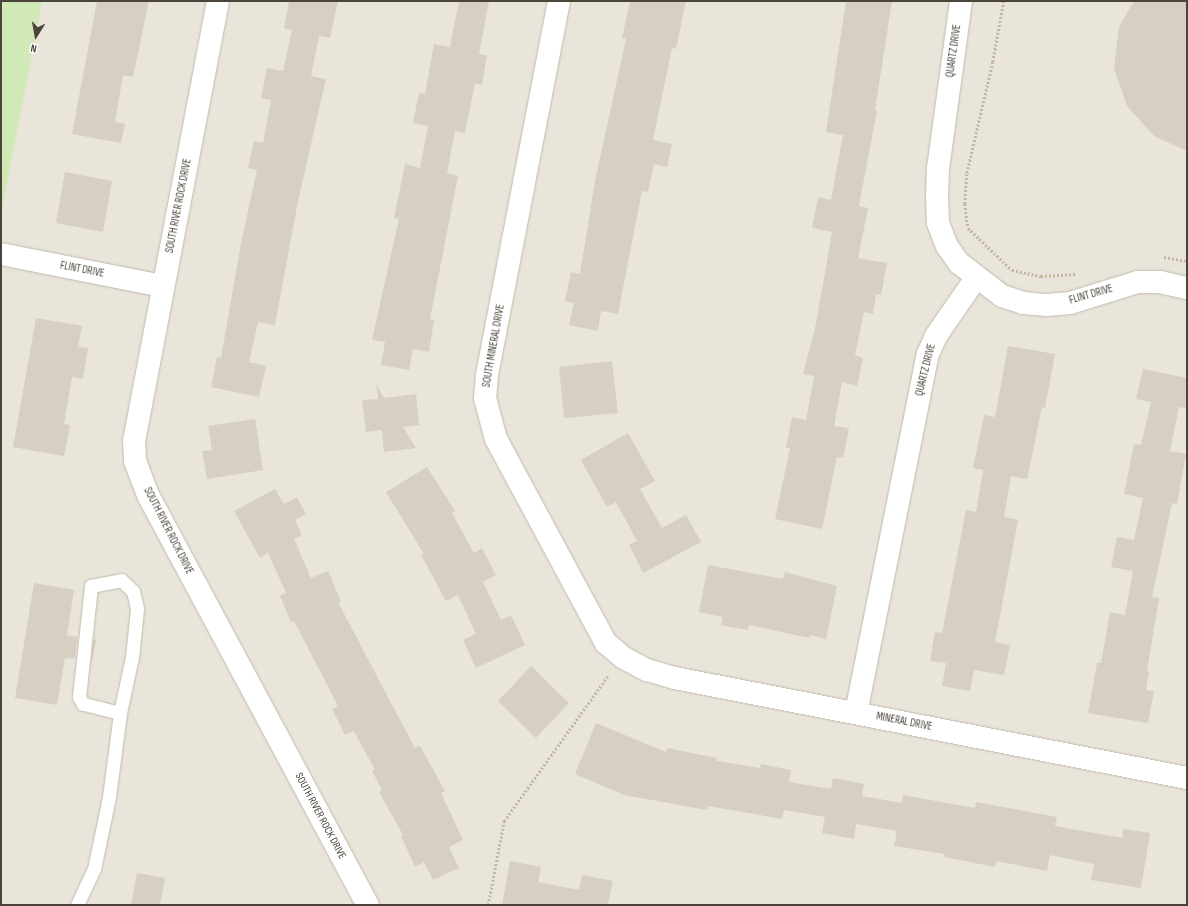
<!DOCTYPE html>
<style>
body{margin:0}
#map{position:relative;width:1188px;height:906px;overflow:hidden;background:#f6f3ec;font-family:"Sofia Sans Condensed",sans-serif}
div>[style]{position:absolute}
.residential>*{inset:0;background:#eae5da}
.green>*{inset:0;background:#d1e9b6}
.building>*{inset:0;background:#d7cfc1}
.path>*{height:2.5px;margin-top:-1.25px;transform-origin:0;background:repeating-linear-gradient(90deg,#c3b7a0 0 2px,transparent 0 4px)}
.roads{filter:drop-shadow(0 0 1px #c1bbae) drop-shadow(0 0 1px #c1bbae)}
.lane>*{height:13px;margin:-6.5px;padding:0 6.5px;transform-origin:6.5px;border-radius:6.5px;background:#fff}
.street>*{height:22px;margin:-11px;padding:0 11px;transform-origin:11px;border-radius:11px;background:#fff}
span{translate:-50% -50%;white-space:nowrap;text-align:center;line-height:1.15;-webkit-text-stroke:3px #fff;paint-order:stroke}
.street-label{font-size:11px;color:#4a4439}
.frame{position:absolute;inset:0;border:2px solid #4a4439;pointer-events:none}
.north{position:absolute;left:16px;top:16px;width:40px;height:40px;-webkit-text-stroke:3px #fff;paint-order:stroke;rotate:191deg;font-size:11px;font-weight:700;line-height:16px;text-align:center;color:#4a4439}
.north::after{content:'';display:block;margin:auto;width:14px;height:18px;background:#4a4439;clip-path:polygon(50% 0,100% 100%,50% 72%,0 100%)}
</style>
<div id="map">
<div class="residential">
<div style="clip-path:polygon(41px 1px,1187px 1px,1187px 905px,1px 905px,1px 216px)"></div>
</div>
<div class="green">
<div style="clip-path:polygon(1px 1px,42px 1px,1px 216px)"></div>
</div>
<div class="building">
<div style="clip-path:polygon(97px 1px,149px 1px,133px 77px,123px 75px,115px 122px,125px 124px,121px 143px,72px 134px)"></div>
<div style="clip-path:polygon(289px 1px,338px 1px,330px 38px,319px 36px,311px 76px,326px 79px,298px 201px,275px 325px,258px 322px,249px 362px,266px 366px,259px 397px,211px 387px,217px 357px,221px 358px,241px 243px,257px 170px,248px 168px,254px 141px,263px 143px,271px 100px,261px 98px,267px 68px,283px 71px,292px 30px,284px 28px)"></div>
<div style="clip-path:polygon(459px 1px,489px 1px,479px 54px,487px 55px,482px 85px,475px 83px,465px 133px,455px 131px,447px 173px,458px 176px,430px 319px,434px 320px,429px 352px,413px 349px,409px 370px,381px 365px,385px 342px,372px 340px,399px 219px,394px 218px,405px 164px,420px 168px,428px 126px,413px 123px,419px 93px,425px 94px,434px 44px,450px 47px)"></div>
<div style="clip-path:polygon(630px 1px,686px 1px,676px 49px,672px 48px,653px 140px,672px 144px,667px 167px,654px 164px,648px 192px,642px 191px,618px 314px,601px 311px,598px 331px,569px 325px,574px 303px,565px 301px,571px 272px,580px 274px,595px 181px,626px 39px,622px 38px)"></div>
<div style="clip-path:polygon(846px 1px,892px 1px,875px 110px,877px 110px,859px 206px,868px 208px,858px 258px,887px 263px,881px 295px,876px 294px,873px 314px,864px 312px,855px 355px,863px 358px,857px 386px,842px 382px,834px 426px,849px 428px,843px 458px,837px 457px,822px 529px,775px 519px,790px 448px,786px 448px,792px 417px,806px 420px,814px 376px,803px 374px,816px 324px,832px 232px,812px 228px,818px 197px,831px 200px,843px 135px,826px 132px)"></div>
<div style="clip-path:polygon(1134px 1px,1187px 1px,1187px 151px,1154px 136px,1127px 106px,1114px 68px,1119px 27px)"></div>
<div style="clip-path:polygon(65px 172px,112px 181px,103px 232px,56px 223px)"></div>
<div style="clip-path:polygon(36px 318px,82px 326px,78px 347px,88px 348px,83px 379px,72px 377px,64px 424px,70px 425px,64px 456px,13px 447px)"></div>
<div style="clip-path:polygon(1008px 346px,1055px 354px,1045px 408px,1042px 407px,1027px 479px,1011px 476px,1004px 517px,1018px 520px,995px 642px,1010px 645px,1004px 675px,974px 670px,970px 691px,942px 686px,946px 663px,930px 661px,935px 632px,942px 633px,966px 510px,976px 512px,983px 470px,973px 468px,984px 415px,995px 417px)"></div>
<div style="clip-path:polygon(612px 361px,618px 413px,564px 418px,559px 367px)"></div>
<div style="clip-path:polygon(1143px 369px,1187px 378px,1187px 408px,1179px 407px,1170px 451px,1186px 454px,1177px 504px,1172px 503px,1152px 597px,1159px 598px,1147px 671px,1149px 671px,1146px 690px,1154px 691px,1148px 723px,1088px 713px,1097px 663px,1101px 663px,1110px 612px,1125px 615px,1133px 571px,1111px 567px,1117px 537px,1134px 540px,1143px 498px,1124px 494px,1134px 444px,1141px 445px,1151px 402px,1136px 399px)"></div>
<div style="clip-path:polygon(376px 383px,384px 398px,416px 394px,419px 425px,403px 427px,416px 448px,384px 452px,382px 430px,366px 432px,362px 400px,378px 399px)"></div>
<div style="clip-path:polygon(255px 419px,263px 470px,207px 479px,202px 451px,212px 450px,208px 426px)"></div>
<div style="clip-path:polygon(628px 433px,655px 481px,640px 489px,662px 528px,686px 515px,701px 542px,643px 573px,629px 545px,637px 541px,616px 502px,607px 507px,581px 460px)"></div>
<div style="clip-path:polygon(427px 467px,455px 511px,452px 513px,474px 553px,482px 548px,496px 575px,483px 582px,501px 620px,511px 615px,525px 645px,476px 668px,463px 640px,476px 634px,458px 595px,446px 601px,421px 555px,424px 554px,386px 492px)"></div>
<div style="clip-path:polygon(275px 489px,284px 504px,297px 497px,306px 514px,295px 520px,302px 535px,294px 539px,311px 578px,328px 571px,341px 601px,338px 602px,381px 684px,415px 748px,420px 746px,445px 791px,441px 793px,463px 840px,449px 847px,459px 868px,433px 880px,424px 862px,415px 867px,401px 836px,403px 835px,379px 792px,382px 790px,372px 771px,375px 770px,354px 731px,345px 735px,332px 709px,338px 706px,294px 621px,291px 622px,280px 596px,286px 593px,268px 553px,260px 558px,234px 511px)"></div>
<div style="clip-path:polygon(708px 565px,783px 579px,785px 572px,837px 586px,826px 639px,810px 635px,810px 638px,749px 625px,748px 630px,721px 625px,723px 617px,699px 612px)"></div>
<div style="clip-path:polygon(34px 583px,74px 590px,67px 635px,77px 637px,75px 659px,65px 658px,57px 705px,15px 698px)"></div>
<div style="clip-path:polygon(93px 639px,96px 640px,92px 662px,91px 662px)"></div>
<div style="clip-path:polygon(531px 666px,569px 703px,536px 738px,498px 701px)"></div>
<div style="clip-path:polygon(596px 723px,666px 752px,667px 748px,717px 758px,717px 761px,760px 768px,761px 764px,791px 770px,789px 782px,831px 789px,833px 778px,864px 784px,862px 796px,902px 803px,903px 795px,975px 808px,976px 802px,1057px 817px,1055px 826px,1099px 834px,1122px 838px,1123px 829px,1150px 833px,1141px 888px,1091px 880px,1094px 864px,1050px 855px,1047px 871px,996px 861px,995px 867px,944px 857px,945px 854px,894px 846px,897px 831px,856px 824px,854px 839px,822px 833px,825px 817px,784px 810px,782px 819px,708px 806px,707px 810px,624px 795px,575px 774px)"></div>
<div style="clip-path:polygon(510px 861px,541px 867px,538px 882px,579px 890px,582px 875px,613px 881px,608px 905px,502px 905px)"></div>
<div style="clip-path:polygon(137px 873px,165px 878px,160px 905px,131px 905px)"></div>
</div>
<div class="path">
<div style="left:1004px;top:1px;width:62px;rotate:100.2deg"></div>
<div style="left:993px;top:62px;width:115px;rotate:103.1deg"></div>
<div style="left:967px;top:174px;width:30px;rotate:94deg"></div>
<div style="left:965px;top:204px;width:24px;rotate:83deg"></div>
<div style="left:968px;top:228px;width:61px;rotate:43.7deg"></div>
<div style="left:1012px;top:270px;width:30px;rotate:12deg"></div>
<div style="left:1041px;top:276px;width:36px;rotate:-3deg"></div>
<div style="left:1164px;top:257px;width:23px;rotate:10deg"></div>
<div style="left:488px;top:905px;width:86px;rotate:-79.2deg"></div>
<div style="left:504px;top:821px;width:178px;rotate:-54.4deg"></div>
</div>
<div class="roads">
<div class="lane">
<div style="left:121px;top:580px;width:16px;rotate:43deg"></div>
<div style="left:133px;top:591px;width:18px;rotate:77deg"></div>
<div style="left:137px;top:609px;width:48px;rotate:95.9deg"></div>
<div style="left:132px;top:657px;width:57px;rotate:102.1deg"></div>
<div style="left:120px;top:713px;width:38px;rotate:-166deg"></div>
<div style="left:83px;top:704px;width:8px;rotate:-120deg"></div>
<div style="left:79px;top:697px;width:112px;rotate:-83.8deg"></div>
<div style="left:91px;top:586px;width:31px;rotate:-11deg"></div>
<div style="left:77px;top:905px;width:40px;rotate:-65deg"></div>
<div style="left:94px;top:869px;width:74px;rotate:-78.2deg"></div>
<div style="left:109px;top:797px;width:85px;rotate:-82.5deg"></div>
</div>
<div class="street">
<div style="left:218px;top:1px;width:447px;rotate:100.8deg"></div>
<div style="left:134px;top:440px;width:21px;rotate:87deg"></div>
<div style="left:135px;top:461px;width:39px;rotate:69deg"></div>
<div style="left:149px;top:497px;width:463px;rotate:61.8deg"></div>
<div style="left:559px;top:1px;width:382px;rotate:100.9deg"></div>
<div style="left:487px;top:376px;width:22px;rotate:95deg"></div>
<div style="left:485px;top:398px;width:42px;rotate:75deg"></div>
<div style="left:496px;top:439px;width:232px;rotate:61.7deg"></div>
<div style="left:606px;top:643px;width:23px;rotate:40deg"></div>
<div style="left:624px;top:658px;width:26px;rotate:28deg"></div>
<div style="left:647px;top:670px;width:29px;rotate:16deg"></div>
<div style="left:675px;top:678px;width:522px;rotate:11.05deg"></div>
<div style="left:961px;top:1px;width:169px;rotate:97.8deg"></div>
<div style="left:938px;top:168px;width:28px;rotate:92deg"></div>
<div style="left:937px;top:196px;width:27px;rotate:88deg"></div>
<div style="left:938px;top:223px;width:25px;rotate:69deg"></div>
<div style="left:947px;top:246px;width:21px;rotate:55deg"></div>
<div style="left:959px;top:263px;width:54px;rotate:37.5deg"></div>
<div style="left:1002px;top:296px;width:22px;rotate:18deg"></div>
<div style="left:1023px;top:303px;width:24px;rotate:5deg"></div>
<div style="left:1047px;top:305px;width:23px;rotate:-5deg"></div>
<div style="left:1070px;top:303px;width:71px;rotate:-17.2deg"></div>
<div style="left:1138px;top:282px;width:22px"></div>
<div style="left:1160px;top:282px;width:28px;rotate:13deg"></div>
<div style="left:1px;top:254px;width:165px;rotate:11.2deg"></div>
<div style="left:856px;top:713px;width:366px;rotate:-78.7deg"></div>
<div style="left:928px;top:354px;width:20px;rotate:-66deg"></div>
<div style="left:936px;top:336px;width:70px;rotate:-55.4deg"></div>
</div>
</div>
<div class="street-label">
<span style="left:954px;top:51px;rotate:-82deg">QUARTZ DRIVE</span>
<span style="left:179px;top:206px;rotate:-79deg">SOUTH RIVER ROCK DRIVE</span>
<span style="left:82px;top:270px;rotate:11deg">FLINT DRIVE</span>
<span style="left:1091px;top:295px;rotate:-16deg">FLINT DRIVE</span>
<span style="left:494px;top:346px;rotate:-80deg">SOUTH MINERAL DRIVE</span>
<span style="left:926px;top:370px;rotate:-76deg">QUARTZ DRIVE</span>
<span style="left:168px;top:531px;rotate:63deg">SOUTH RIVER ROCK DRIVE</span>
<span style="left:904px;top:722px;rotate:11deg">MINERAL DRIVE</span>
<span style="left:320px;top:816px;rotate:62deg">SOUTH RIVER ROCK DRIVE</span>
</div>
<div class="frame"></div>
<div class="north">N</div>
</div>
